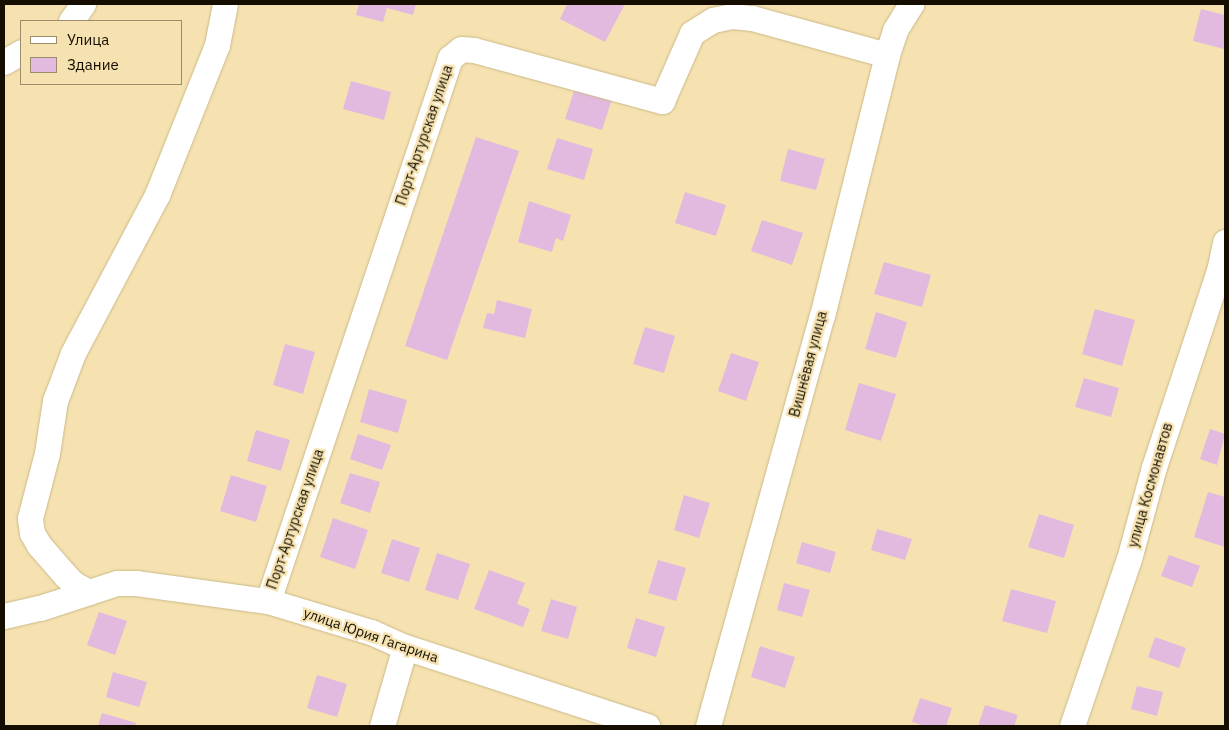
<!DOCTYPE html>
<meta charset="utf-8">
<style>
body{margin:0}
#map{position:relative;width:1229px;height:730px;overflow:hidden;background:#f5e2b0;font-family:"IBM Plex Sans",sans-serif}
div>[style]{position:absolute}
.building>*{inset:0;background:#e2badf}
.roads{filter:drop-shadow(0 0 1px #cbb888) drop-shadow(0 0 1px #cbb888)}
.minor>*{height:25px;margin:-12.5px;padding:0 12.5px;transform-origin:12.5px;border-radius:12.5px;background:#fff}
span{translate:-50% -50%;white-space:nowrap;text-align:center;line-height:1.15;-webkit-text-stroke:4.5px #f5e2b0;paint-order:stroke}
.street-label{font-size:14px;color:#140d00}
.frame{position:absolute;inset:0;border:5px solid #140d00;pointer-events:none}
.legend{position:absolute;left:20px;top:20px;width:162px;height:65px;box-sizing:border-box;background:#f5e2b0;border:1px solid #9b8d6a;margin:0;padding:6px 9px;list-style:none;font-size:15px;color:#140d00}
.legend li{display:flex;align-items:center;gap:10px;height:25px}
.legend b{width:25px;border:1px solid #9b8d6a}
</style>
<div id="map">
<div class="building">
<div style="clip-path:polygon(359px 4px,416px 4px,413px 15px,387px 8px,383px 22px,356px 15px)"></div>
<div style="clip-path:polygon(567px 4px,625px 4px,605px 42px,560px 19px)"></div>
<div style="clip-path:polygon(1201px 9px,1225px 15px,1224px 49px,1193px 41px)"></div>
<div style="clip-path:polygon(351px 81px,391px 92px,384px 120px,343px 109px)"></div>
<div style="clip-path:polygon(575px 88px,612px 99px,602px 130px,565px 119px)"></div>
<div style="clip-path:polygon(476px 137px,519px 151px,447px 360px,405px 346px)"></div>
<div style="clip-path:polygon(557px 138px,593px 149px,584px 180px,547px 169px)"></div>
<div style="clip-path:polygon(788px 149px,825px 159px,816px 190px,780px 181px)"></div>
<div style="clip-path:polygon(685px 192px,726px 205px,716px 236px,675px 223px)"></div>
<div style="clip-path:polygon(529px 201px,571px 215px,563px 241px,556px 238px,552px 252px,518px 242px)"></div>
<div style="clip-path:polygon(762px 220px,803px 233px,792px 265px,751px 251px)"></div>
<div style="clip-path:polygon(884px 262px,931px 275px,922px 307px,874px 294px)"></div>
<div style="clip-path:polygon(497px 300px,532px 309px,525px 338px,483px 328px,487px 313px,494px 314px)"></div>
<div style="clip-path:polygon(1095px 309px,1135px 320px,1122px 366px,1082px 354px)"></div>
<div style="clip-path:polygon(876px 312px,907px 322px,896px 358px,865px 349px)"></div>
<div style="clip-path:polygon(645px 327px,675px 336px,664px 373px,633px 364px)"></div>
<div style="clip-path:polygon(285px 344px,315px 352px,303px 394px,273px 385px)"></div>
<div style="clip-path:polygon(731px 353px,759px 362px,746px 401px,718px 391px)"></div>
<div style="clip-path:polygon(1084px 378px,1119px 388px,1111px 417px,1075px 407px)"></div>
<div style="clip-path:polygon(859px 383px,896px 394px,881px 441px,845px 430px)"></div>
<div style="clip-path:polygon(369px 389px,407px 400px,398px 433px,360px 422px)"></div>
<div style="clip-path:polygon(1210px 429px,1225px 434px,1217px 465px,1200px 459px)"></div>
<div style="clip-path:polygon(256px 430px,290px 440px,281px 471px,247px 461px)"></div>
<div style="clip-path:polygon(358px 434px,391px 445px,382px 470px,350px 459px)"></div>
<div style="clip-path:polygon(350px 473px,380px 482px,370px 513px,340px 503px)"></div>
<div style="clip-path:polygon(231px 475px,267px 486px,256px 522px,220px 511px)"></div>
<div style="clip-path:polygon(1208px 492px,1225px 497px,1225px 547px,1194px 537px)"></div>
<div style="clip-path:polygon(684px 495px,710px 503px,699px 538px,674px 530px)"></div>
<div style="clip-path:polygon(1039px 514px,1074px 525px,1064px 558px,1028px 547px)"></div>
<div style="clip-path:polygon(333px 518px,368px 530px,355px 569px,320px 557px)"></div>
<div style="clip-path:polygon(877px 529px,912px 539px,905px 560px,871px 550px)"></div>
<div style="clip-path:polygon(392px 539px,420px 548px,409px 582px,381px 573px)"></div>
<div style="clip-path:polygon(802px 542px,836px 552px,830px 573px,796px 563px)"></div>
<div style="clip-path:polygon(437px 553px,470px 564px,458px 600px,425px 590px)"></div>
<div style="clip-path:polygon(1169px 555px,1200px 566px,1192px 587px,1161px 576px)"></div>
<div style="clip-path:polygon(658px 560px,686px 568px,676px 601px,648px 593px)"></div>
<div style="clip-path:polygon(489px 570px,525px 583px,517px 604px,530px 609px,523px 627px,474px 609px)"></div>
<div style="clip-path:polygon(784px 583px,810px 590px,802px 617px,777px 610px)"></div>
<div style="clip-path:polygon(1011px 589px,1056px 601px,1047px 633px,1002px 621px)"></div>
<div style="clip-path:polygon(551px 599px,577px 607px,568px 639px,541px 631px)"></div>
<div style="clip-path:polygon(99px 612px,127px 621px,115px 655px,87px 645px)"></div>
<div style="clip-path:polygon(636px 618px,665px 627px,656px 657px,627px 648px)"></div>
<div style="clip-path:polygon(1155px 637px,1186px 648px,1179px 668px,1148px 657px)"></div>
<div style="clip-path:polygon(760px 646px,795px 657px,785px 688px,751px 677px)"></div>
<div style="clip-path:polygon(113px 672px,147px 682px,139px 707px,106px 697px)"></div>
<div style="clip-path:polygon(317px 675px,347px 684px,337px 717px,307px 708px)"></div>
<div style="clip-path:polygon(1137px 686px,1163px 692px,1157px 716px,1131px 709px)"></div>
<div style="clip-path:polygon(920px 698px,952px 708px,946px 726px,925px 726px,912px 722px)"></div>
<div style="clip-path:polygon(985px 705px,1018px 715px,1014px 726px,978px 726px)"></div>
<div style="clip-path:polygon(102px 713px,136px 723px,135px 726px,98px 726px)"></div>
</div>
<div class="roads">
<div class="minor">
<div style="left:71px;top:21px;width:21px;rotate:-55deg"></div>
<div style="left:4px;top:62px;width:20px;rotate:-30deg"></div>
<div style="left:89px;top:592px;width:17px;rotate:-152deg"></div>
<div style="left:74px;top:584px;width:13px;rotate:-135deg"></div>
<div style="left:65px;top:575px;width:40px;rotate:-131deg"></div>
<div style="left:39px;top:545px;width:14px;rotate:-120deg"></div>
<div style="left:32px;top:533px;width:15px;rotate:-98deg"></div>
<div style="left:30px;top:518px;width:67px;rotate:-75.3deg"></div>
<div style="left:47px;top:453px;width:53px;rotate:-81.3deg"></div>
<div style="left:55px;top:401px;width:51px;rotate:-69.4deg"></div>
<div style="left:73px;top:353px;width:179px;rotate:-62deg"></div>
<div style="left:157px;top:195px;width:162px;rotate:-68.2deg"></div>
<div style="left:217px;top:45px;width:42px;rotate:-79deg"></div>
<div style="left:268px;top:601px;width:573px;rotate:-71.47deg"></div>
<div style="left:450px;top:58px;width:14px;rotate:-39deg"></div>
<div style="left:461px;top:49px;width:13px;rotate:4deg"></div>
<div style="left:474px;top:50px;width:195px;rotate:15.2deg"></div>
<div style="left:662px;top:101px;width:74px;rotate:-66.2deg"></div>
<div style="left:692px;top:33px;width:25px;rotate:-32deg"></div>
<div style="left:713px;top:20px;width:19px;rotate:-12deg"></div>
<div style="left:732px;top:16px;width:20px;rotate:6deg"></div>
<div style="left:752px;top:18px;width:140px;rotate:15.3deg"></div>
<div style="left:4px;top:616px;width:37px;rotate:-13deg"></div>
<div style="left:40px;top:608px;width:81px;rotate:-18deg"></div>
<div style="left:117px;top:583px;width:19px"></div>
<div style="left:136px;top:583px;width:133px;rotate:7.8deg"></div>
<div style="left:268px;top:601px;width:108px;rotate:16.8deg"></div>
<div style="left:371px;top:632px;width:37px;rotate:24deg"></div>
<div style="left:405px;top:647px;width:255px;rotate:18.1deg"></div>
<div style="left:382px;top:726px;width:82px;rotate:-73.8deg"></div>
<div style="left:708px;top:726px;width:426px;rotate:-74.5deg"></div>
<div style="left:822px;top:316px;width:269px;rotate:-76deg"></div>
<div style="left:887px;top:55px;width:26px;rotate:-72deg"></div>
<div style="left:895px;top:30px;width:31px;rotate:-58deg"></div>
<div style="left:1072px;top:726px;width:176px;rotate:-71.2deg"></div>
<div style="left:1129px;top:559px;width:95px;rotate:-74.8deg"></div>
<div style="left:1154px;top:467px;width:206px;rotate:-71.7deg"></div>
<div style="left:1219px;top:271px;width:30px;rotate:-78deg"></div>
</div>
</div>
<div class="street-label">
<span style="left:424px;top:135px;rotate:-71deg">Порт-Артурская улица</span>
<span style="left:808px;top:364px;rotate:-75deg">Вишнёвая улица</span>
<span style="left:1150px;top:485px;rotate:-74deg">улица Космонавтов</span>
<span style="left:295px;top:519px;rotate:-71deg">Порт-Артурская улица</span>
<span style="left:371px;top:635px;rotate:19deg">улица Юрия Гагарина</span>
</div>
<div class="frame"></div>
<ul class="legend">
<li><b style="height:6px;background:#fff"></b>Улица</li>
<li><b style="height:14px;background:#e2badf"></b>Здание</li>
</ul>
</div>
